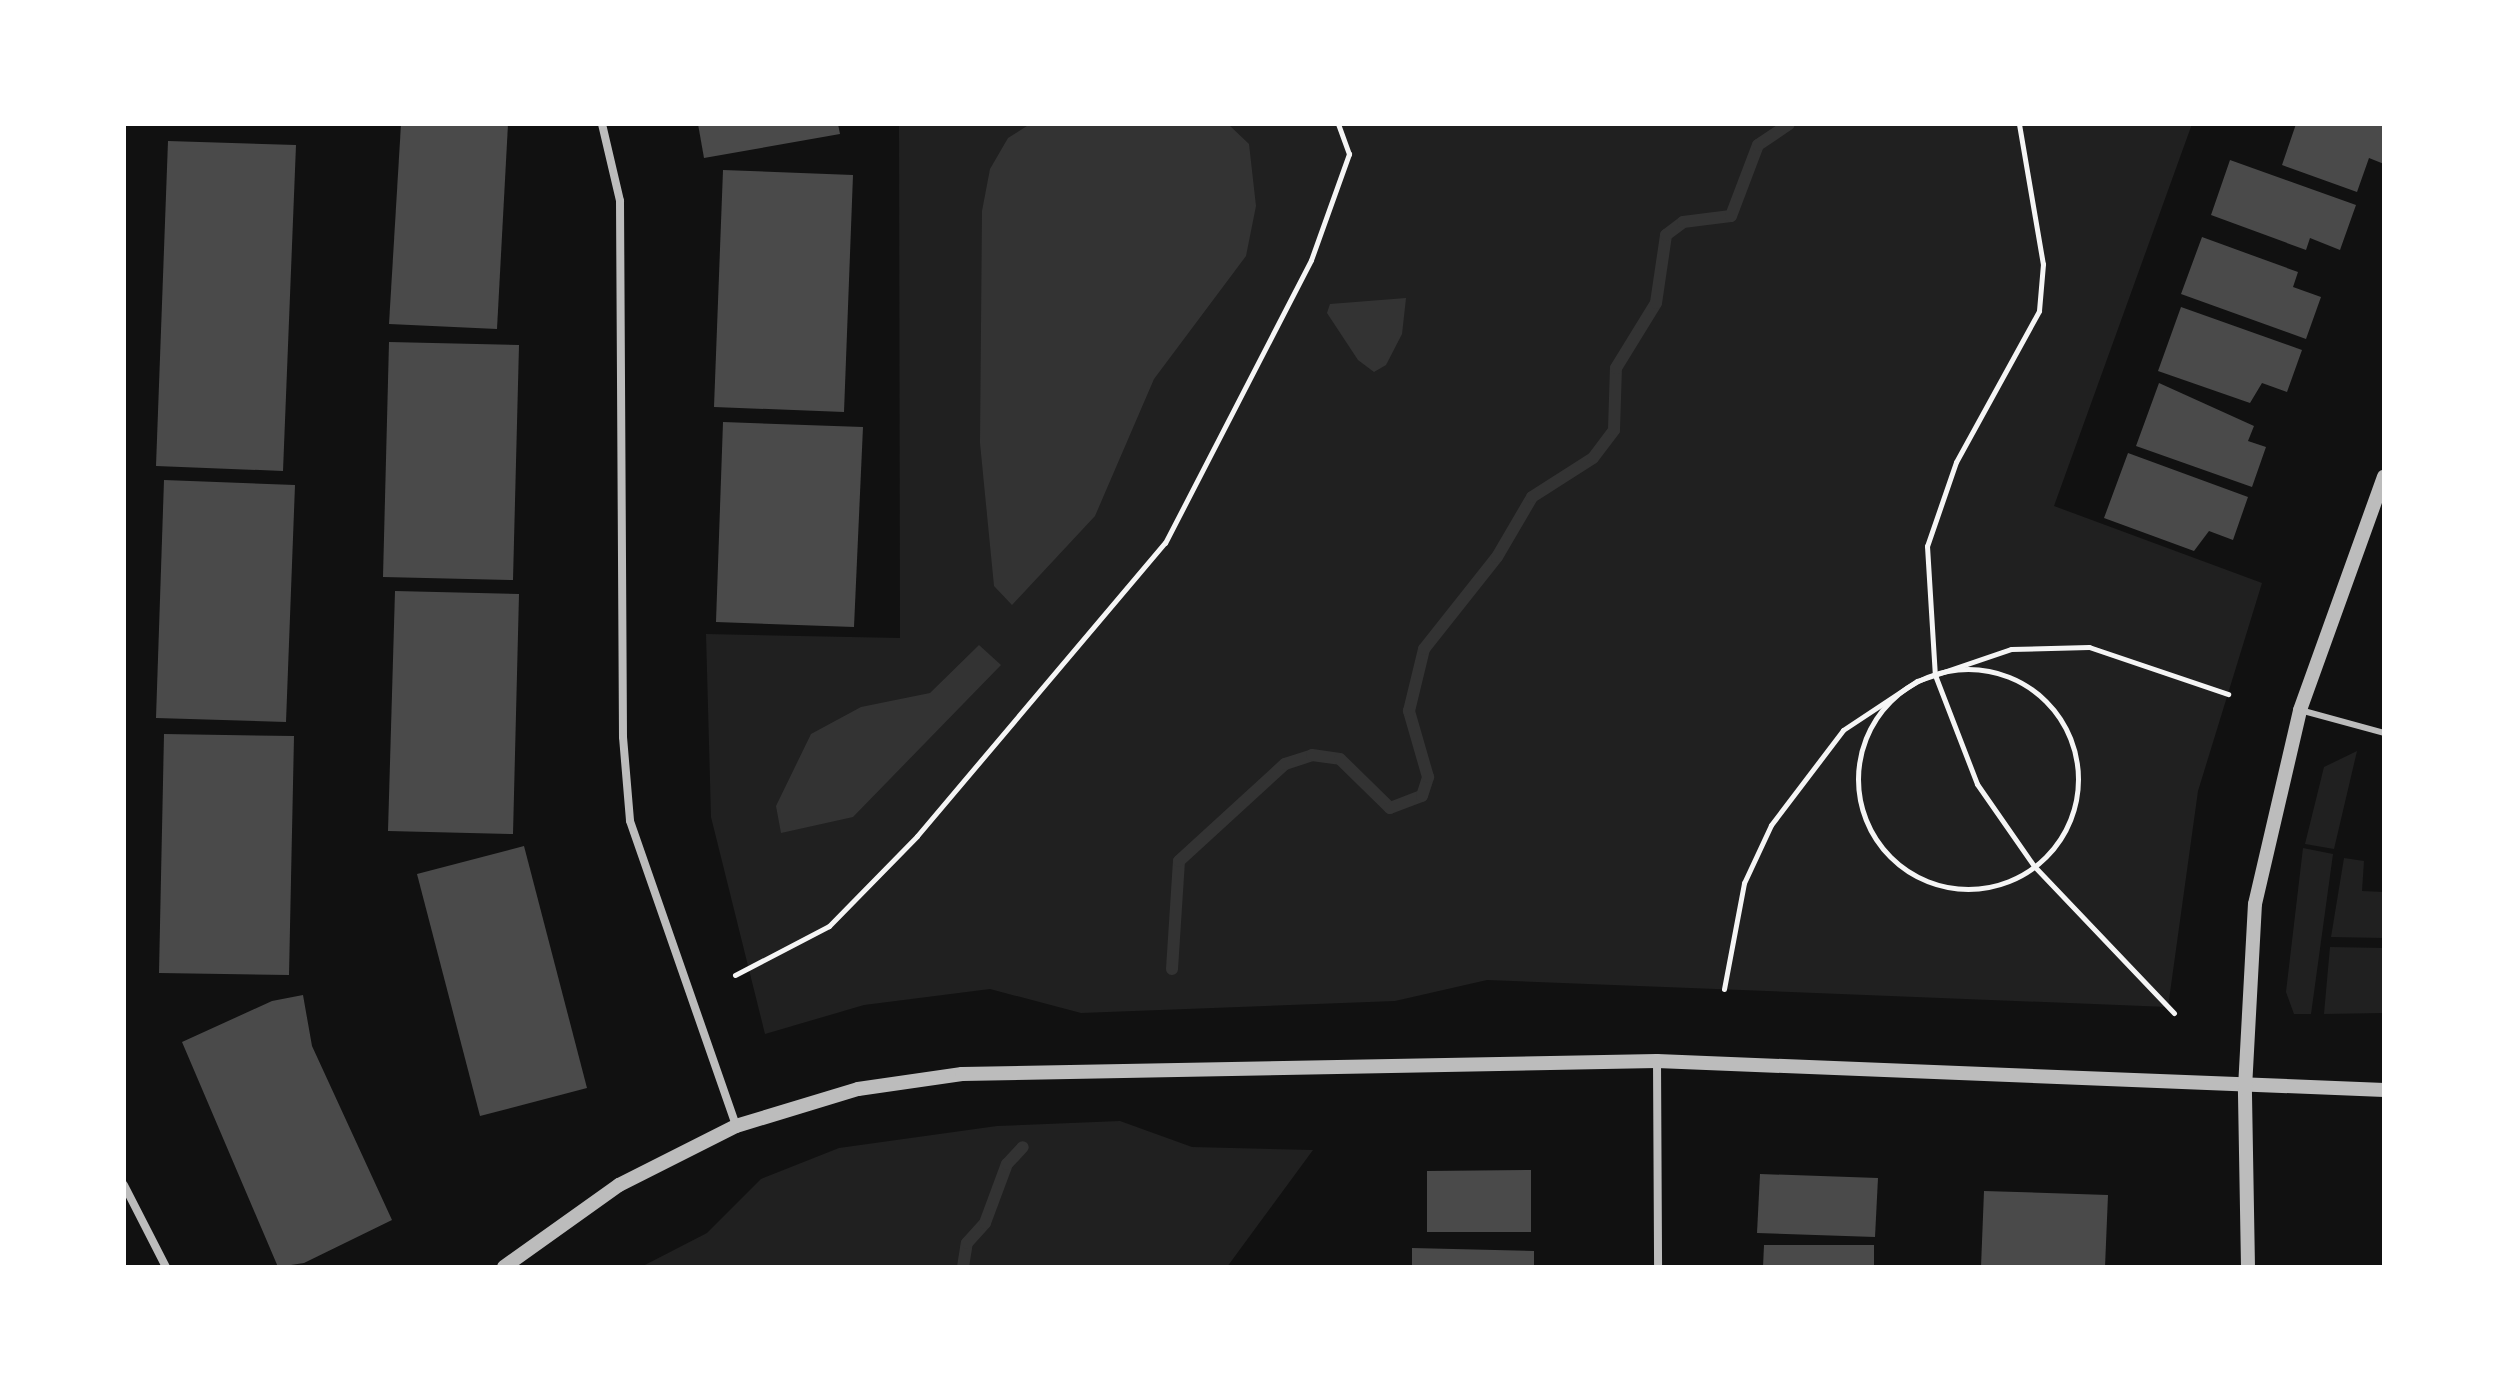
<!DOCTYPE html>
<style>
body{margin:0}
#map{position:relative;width:2508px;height:1391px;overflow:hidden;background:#111;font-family:"Crimson Pro",serif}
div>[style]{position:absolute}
.green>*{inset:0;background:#202020}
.water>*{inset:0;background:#333}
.stream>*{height:12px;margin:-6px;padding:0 6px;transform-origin:6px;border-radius:6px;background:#333}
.building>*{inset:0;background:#4a4a4a}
.path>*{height:5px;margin:-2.5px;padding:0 2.5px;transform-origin:2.5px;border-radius:2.5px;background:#f5f5f5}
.path>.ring{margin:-2.5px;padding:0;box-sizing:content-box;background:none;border:5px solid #f5f5f5;border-radius:50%}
.service>*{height:6px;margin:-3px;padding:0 3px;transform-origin:3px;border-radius:3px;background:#bcbcbc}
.minor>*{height:8px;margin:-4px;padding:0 4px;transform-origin:4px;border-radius:4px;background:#bcbcbc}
.tertiary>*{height:14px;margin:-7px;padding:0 7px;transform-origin:7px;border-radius:7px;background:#bcbcbc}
span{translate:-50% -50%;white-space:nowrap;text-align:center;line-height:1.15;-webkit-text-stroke:8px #fff;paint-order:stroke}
.frame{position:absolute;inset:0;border:126px solid #fff;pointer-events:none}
</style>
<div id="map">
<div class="green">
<div style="clip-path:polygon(899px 124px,2192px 124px,2054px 506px,2262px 583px,2198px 791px,2168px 1007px,1487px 980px,1395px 1001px,1081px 1013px,990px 989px,864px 1005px,765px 1034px,711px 817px,706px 634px,900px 638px)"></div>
<div style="clip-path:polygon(2357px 751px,2334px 849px,2305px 844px,2324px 767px)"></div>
<div style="clip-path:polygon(2303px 848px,2333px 854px,2311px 1014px,2294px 1014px,2286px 992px)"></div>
<div style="clip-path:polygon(2344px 858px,2364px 861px,2362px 891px,2384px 892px,2384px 938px,2331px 937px)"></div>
<div style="clip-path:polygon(2330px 947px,2384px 948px,2384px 1013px,2324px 1014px)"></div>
<div style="clip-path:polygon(1120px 1121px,1192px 1147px,1313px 1150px,1227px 1267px,641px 1267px,707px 1233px,761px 1179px,839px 1148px,997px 1126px)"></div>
</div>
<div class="water">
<div style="clip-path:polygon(1030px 124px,1228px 124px,1249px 144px,1256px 206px,1246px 256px,1154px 379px,1095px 516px,1012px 605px,994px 586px,980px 443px,982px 211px,990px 169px,1008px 138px)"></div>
<div style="clip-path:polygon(1406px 298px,1402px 334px,1386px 365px,1374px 372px,1358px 360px,1327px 313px,1330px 304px)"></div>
<div style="clip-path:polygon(979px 645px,1001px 665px,853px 817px,781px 833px,776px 806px,811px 734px,861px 707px,930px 693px)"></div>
</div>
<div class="stream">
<div style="left:1172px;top:969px;width:108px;rotate:-86.3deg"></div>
<div style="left:1179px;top:861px;width:144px;rotate:-42.5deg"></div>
<div style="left:1285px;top:764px;width:28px;rotate:-18deg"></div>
<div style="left:1312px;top:755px;width:28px;rotate:8deg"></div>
<div style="left:1340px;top:759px;width:70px;rotate:44.4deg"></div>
<div style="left:1390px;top:808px;width:34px;rotate:-21deg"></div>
<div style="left:1422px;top:796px;width:20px;rotate:-72deg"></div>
<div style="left:1428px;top:777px;width:69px;rotate:-106.1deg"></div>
<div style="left:1409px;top:711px;width:64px;rotate:-76.4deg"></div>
<div style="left:1424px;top:649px;width:117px;rotate:-51.6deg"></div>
<div style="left:1497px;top:557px;width:69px;rotate:-59.7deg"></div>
<div style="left:1532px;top:497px;width:72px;rotate:-32.6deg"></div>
<div style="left:1593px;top:458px;width:35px;rotate:-53deg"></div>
<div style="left:1614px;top:430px;width:62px;rotate:-88.2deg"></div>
<div style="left:1616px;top:368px;width:76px;rotate:-58.4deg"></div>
<div style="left:1656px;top:303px;width:69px;rotate:-81.6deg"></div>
<div style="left:1666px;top:235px;width:21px;rotate:-37deg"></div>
<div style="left:1683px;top:222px;width:48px;rotate:-7.1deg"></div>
<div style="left:1731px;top:216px;width:76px;rotate:-69.2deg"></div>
<div style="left:1758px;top:145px;width:37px;rotate:-34deg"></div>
<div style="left:963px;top:1267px;width:24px;rotate:-81deg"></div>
<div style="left:967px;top:1243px;width:27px;rotate:-48deg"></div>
<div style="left:985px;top:1223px;width:63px;rotate:-69.6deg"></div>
<div style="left:1007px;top:1164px;width:23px;rotate:-47deg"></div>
</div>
<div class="building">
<div style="clip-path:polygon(401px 124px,508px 124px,497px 329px,389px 324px)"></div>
<div style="clip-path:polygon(698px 124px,838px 124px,840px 134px,704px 158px)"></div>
<div style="clip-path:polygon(2296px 124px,2384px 124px,2384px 164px,2369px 158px,2357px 192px,2282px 165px)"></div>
<div style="clip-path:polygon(168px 141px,296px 145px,283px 471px,156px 466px)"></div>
<div style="clip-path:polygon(2230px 160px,2356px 205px,2340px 250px,2310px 238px,2306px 250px,2211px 215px)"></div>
<div style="clip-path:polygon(723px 170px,853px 175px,844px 412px,714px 407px)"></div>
<div style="clip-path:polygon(2202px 237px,2298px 272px,2293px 287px,2321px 297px,2306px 339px,2181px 294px)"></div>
<div style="clip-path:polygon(2181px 307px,2302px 350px,2287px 392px,2262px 383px,2250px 403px,2158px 371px)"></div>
<div style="clip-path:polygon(389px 342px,519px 345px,513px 580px,383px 577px)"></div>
<div style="clip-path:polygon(2159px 383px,2254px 426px,2248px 441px,2266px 447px,2252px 487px,2136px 446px)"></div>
<div style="clip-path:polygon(723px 422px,863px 427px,854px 627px,716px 622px)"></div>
<div style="clip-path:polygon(2128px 453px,2248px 497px,2233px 540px,2209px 531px,2194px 551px,2104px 518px)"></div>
<div style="clip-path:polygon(164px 480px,295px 485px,286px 722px,156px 718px)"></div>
<div style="clip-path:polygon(395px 591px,519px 594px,513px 834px,388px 831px)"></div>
<div style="clip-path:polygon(164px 734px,294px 736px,289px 975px,159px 973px)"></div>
<div style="clip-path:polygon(524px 846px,587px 1088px,480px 1116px,417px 874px)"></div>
<div style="clip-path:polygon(303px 995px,312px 1046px,392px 1220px,304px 1263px,278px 1267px,182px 1042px,272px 1001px)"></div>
<div style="clip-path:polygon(1531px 1170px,1531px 1232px,1427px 1232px,1427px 1171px)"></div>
<div style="clip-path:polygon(1760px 1174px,1878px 1178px,1875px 1237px,1757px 1233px)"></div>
<div style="clip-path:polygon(1984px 1191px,2108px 1195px,2105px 1267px,1981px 1267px)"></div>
<div style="clip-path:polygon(1764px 1245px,1874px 1245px,1874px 1267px,1763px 1267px)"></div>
<div style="clip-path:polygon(1412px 1248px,1534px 1251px,1534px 1267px,1412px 1267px)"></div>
</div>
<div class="path">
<div style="left:2019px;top:124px;width:142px;rotate:80.3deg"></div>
<div style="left:2043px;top:264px;width:47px;rotate:94.9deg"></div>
<div style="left:2039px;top:311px;width:172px;rotate:118.8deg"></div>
<div style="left:1956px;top:462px;width:89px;rotate:109deg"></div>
<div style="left:1927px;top:546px;width:129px;rotate:86.5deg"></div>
<div style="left:1935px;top:675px;width:117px;rotate:68.9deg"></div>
<div style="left:1977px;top:784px;width:100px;rotate:55.2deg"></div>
<div style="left:2034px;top:866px;width:203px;rotate:46.4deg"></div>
<div class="ring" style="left:1858px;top:669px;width:215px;height:215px"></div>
<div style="left:735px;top:975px;width:106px;rotate:-27.5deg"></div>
<div style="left:829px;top:926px;width:126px;rotate:-45.6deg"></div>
<div style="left:917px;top:836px;width:384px;rotate:-49.8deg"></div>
<div style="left:1165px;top:543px;width:318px;rotate:-62.7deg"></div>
<div style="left:1311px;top:260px;width:113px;rotate:-70.3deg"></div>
<div style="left:1349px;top:154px;width:32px;rotate:-110deg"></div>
<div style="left:1724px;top:989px;width:108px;rotate:-79.3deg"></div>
<div style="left:1744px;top:883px;width:64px;rotate:-65deg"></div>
<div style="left:1771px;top:825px;width:119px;rotate:-52.8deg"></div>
<div style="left:1843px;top:730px;width:89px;rotate:-33.5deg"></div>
<div style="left:1917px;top:681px;width:99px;rotate:-18.8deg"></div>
<div style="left:2011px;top:649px;width:78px;rotate:-1.5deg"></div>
<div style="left:2089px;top:647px;width:147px;rotate:18.7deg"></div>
</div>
<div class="service">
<div style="left:2300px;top:710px;width:87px;rotate:15.3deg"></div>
</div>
<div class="minor">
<div style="left:602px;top:124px;width:79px;rotate:76.8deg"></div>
<div style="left:620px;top:201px;width:536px;rotate:89.68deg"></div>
<div style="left:623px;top:737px;width:84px;rotate:85.2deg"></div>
<div style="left:630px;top:821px;width:323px;rotate:70.8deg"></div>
<div style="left:1657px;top:1061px;width:206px;rotate:89.7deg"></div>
<div style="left:124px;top:1185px;width:92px;rotate:62.9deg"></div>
</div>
<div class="tertiary">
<div style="left:504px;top:1267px;width:141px;rotate:-35.5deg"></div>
<div style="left:619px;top:1185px;width:131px;rotate:-26.8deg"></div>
<div style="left:736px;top:1126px;width:127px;rotate:-16.9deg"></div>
<div style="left:858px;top:1089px;width:105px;rotate:-8.2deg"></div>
<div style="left:962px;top:1074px;width:695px;rotate:-1.07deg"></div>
<div style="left:1657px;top:1061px;width:728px;rotate:2.28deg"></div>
<div style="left:2248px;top:1267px;width:179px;rotate:-91deg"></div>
<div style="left:2245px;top:1088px;width:184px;rotate:-86.9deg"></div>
<div style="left:2255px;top:904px;width:199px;rotate:-76.9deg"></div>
<div style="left:2300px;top:710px;width:248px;rotate:-70.2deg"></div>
</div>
<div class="frame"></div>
</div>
